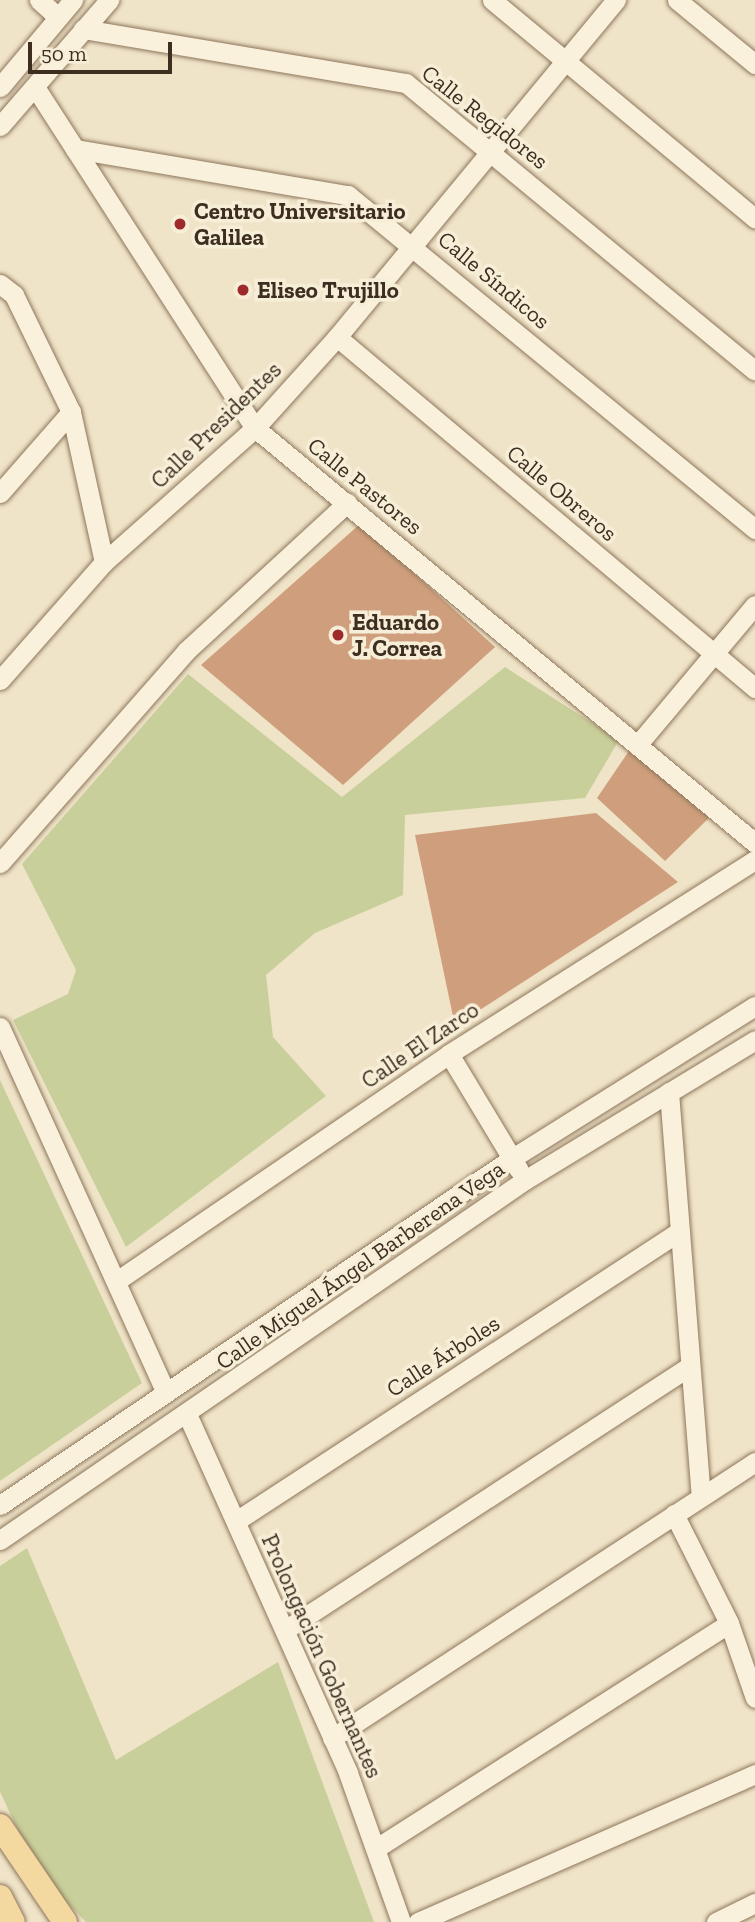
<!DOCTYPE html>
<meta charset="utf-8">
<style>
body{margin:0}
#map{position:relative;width:755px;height:1922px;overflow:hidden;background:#f0e4c8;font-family:"Zilla Slab",serif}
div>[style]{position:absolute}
.green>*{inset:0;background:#c9cf9b}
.building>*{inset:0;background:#cf9f7d}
.roads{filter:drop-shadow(0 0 2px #8d765c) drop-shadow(0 0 2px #8d765c)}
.minor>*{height:19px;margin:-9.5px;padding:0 9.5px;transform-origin:9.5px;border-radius:9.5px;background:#faf1dc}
.major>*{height:24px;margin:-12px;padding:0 12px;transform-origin:12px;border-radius:12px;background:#f3d9a0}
.dots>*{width:19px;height:19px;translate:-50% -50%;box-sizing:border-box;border:4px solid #f7eed8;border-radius:50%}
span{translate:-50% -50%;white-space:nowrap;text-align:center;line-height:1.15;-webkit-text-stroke:7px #f7eed8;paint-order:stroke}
.street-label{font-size:23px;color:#3d2e20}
.poi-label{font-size:23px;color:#3d2e20;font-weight:700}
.left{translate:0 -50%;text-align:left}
.scale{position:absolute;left:28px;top:42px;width:144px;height:32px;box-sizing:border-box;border:4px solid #3d2e20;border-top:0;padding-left:9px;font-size:21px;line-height:24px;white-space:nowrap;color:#3d2e20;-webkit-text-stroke:5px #f7eed8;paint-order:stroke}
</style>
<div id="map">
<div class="green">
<div style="clip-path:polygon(505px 667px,619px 740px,585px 798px,405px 815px,403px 895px,315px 933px,266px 975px,273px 1037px,326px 1096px,126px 1247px,13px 1020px,68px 994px,76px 970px,22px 864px,188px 674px,342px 797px)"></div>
<div style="clip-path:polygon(0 1080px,142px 1383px,0 1481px)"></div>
<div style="clip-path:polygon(27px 1548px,116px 1760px,278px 1662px,374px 1922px,86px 1922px,38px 1872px,0 1792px,0 1566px)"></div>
</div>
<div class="building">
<div style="clip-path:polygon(360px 524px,495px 647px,343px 785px,201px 665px)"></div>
<div style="clip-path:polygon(633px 745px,714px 813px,665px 861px,597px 798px)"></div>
<div style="clip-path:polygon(596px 813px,678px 882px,455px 1026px,415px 835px)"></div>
</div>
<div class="roads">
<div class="minor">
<div style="left:39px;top:0;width:25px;rotate:42deg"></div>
<div style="left:492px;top:0;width:342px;rotate:39.7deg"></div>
<div style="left:677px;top:0;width:101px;rotate:39.4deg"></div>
<div style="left:83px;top:29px;width:327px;rotate:9.5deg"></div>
<div style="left:406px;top:83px;width:452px;rotate:39.5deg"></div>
<div style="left:0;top:87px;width:114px;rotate:-50deg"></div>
<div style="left:35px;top:87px;width:406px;rotate:57.2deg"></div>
<div style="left:255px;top:428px;width:650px;rotate:39.69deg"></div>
<div style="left:0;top:126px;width:167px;rotate:-49.1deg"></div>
<div style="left:75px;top:149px;width:277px;rotate:9.6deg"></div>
<div style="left:348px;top:195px;width:527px;rotate:39.37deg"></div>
<div style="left:0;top:284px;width:18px;rotate:38deg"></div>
<div style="left:14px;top:295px;width:130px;rotate:64deg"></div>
<div style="left:71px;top:412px;width:154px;rotate:77.6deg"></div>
<div style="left:337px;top:337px;width:546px;rotate:40.02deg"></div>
<div style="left:0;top:493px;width:108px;rotate:-48.8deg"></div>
<div style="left:0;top:680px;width:157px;rotate:-48.6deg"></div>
<div style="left:104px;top:562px;width:202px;rotate:-41.6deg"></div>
<div style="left:255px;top:428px;width:122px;rotate:-48deg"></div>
<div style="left:337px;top:337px;width:438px;rotate:-50.4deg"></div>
<div style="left:639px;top:743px;width:180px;rotate:-50deg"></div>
<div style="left:0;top:863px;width:282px;rotate:-48.7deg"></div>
<div style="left:186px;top:651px;width:219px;rotate:-42.6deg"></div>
<div style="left:0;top:1027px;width:399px;rotate:65.6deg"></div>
<div style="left:449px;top:1054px;width:135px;rotate:58.9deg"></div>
<div style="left:669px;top:1092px;width:405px;rotate:85.5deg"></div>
<div style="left:118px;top:1280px;width:401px;rotate:-34.3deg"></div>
<div style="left:449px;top:1054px;width:362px;rotate:-32.4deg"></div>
<div style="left:187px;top:1414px;width:393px;rotate:65.8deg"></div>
<div style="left:348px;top:1773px;width:158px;rotate:70.4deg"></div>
<div style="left:0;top:1505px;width:617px;rotate:-34.1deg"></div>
<div style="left:511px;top:1159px;width:288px;rotate:-32.1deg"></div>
<div style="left:674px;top:1514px;width:122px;rotate:63.2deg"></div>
<div style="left:729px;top:1623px;width:79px;rotate:70.9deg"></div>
<div style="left:236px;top:1521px;width:527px;rotate:-33.15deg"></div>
<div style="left:0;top:1540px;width:637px;rotate:-34.44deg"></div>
<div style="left:525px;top:1180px;width:269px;rotate:-31.3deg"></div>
<div style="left:285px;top:1630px;width:483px;rotate:-33.1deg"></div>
<div style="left:332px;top:1738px;width:505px;rotate:-33.12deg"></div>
<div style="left:378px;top:1847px;width:416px;rotate:-32.5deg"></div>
<div style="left:418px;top:1922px;width:368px;rotate:-23.7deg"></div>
<div style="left:716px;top:1922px;width:43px;rotate:-26deg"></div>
</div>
<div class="major">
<div style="left:0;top:1826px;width:116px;rotate:55.9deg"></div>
<div style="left:0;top:1897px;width:28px;rotate:63deg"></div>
</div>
</div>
<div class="dots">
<div style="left:180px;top:224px;background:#9e2a2b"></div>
<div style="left:243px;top:290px;background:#9e2a2b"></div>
<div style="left:338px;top:635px;background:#9e2a2b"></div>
</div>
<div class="street-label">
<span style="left:485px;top:117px;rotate:38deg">Calle Regidores</span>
<span style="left:494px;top:280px;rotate:40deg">Calle Síndicos</span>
<span style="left:216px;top:425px;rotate:-44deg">Calle Presidentes</span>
<span style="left:365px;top:486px;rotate:39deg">Calle Pastores</span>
<span style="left:562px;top:493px;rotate:40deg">Calle Obreros</span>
<span style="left:420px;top:1045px;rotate:-34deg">Calle El Zarco</span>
<span style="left:360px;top:1265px;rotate:-35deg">Calle Miguel Ángel Barberena Vega</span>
<span style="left:443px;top:1356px;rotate:-33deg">Calle Árboles</span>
<span style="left:322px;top:1656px;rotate:66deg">Prolongación Gobernantes</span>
</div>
<div class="poi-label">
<span class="left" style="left:194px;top:224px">Centro Universitario<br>Galilea</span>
<span class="left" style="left:257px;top:290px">Eliseo Trujillo</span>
<span class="left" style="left:352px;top:635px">Eduardo<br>J. Correa</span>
</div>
<div class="scale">50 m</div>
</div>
